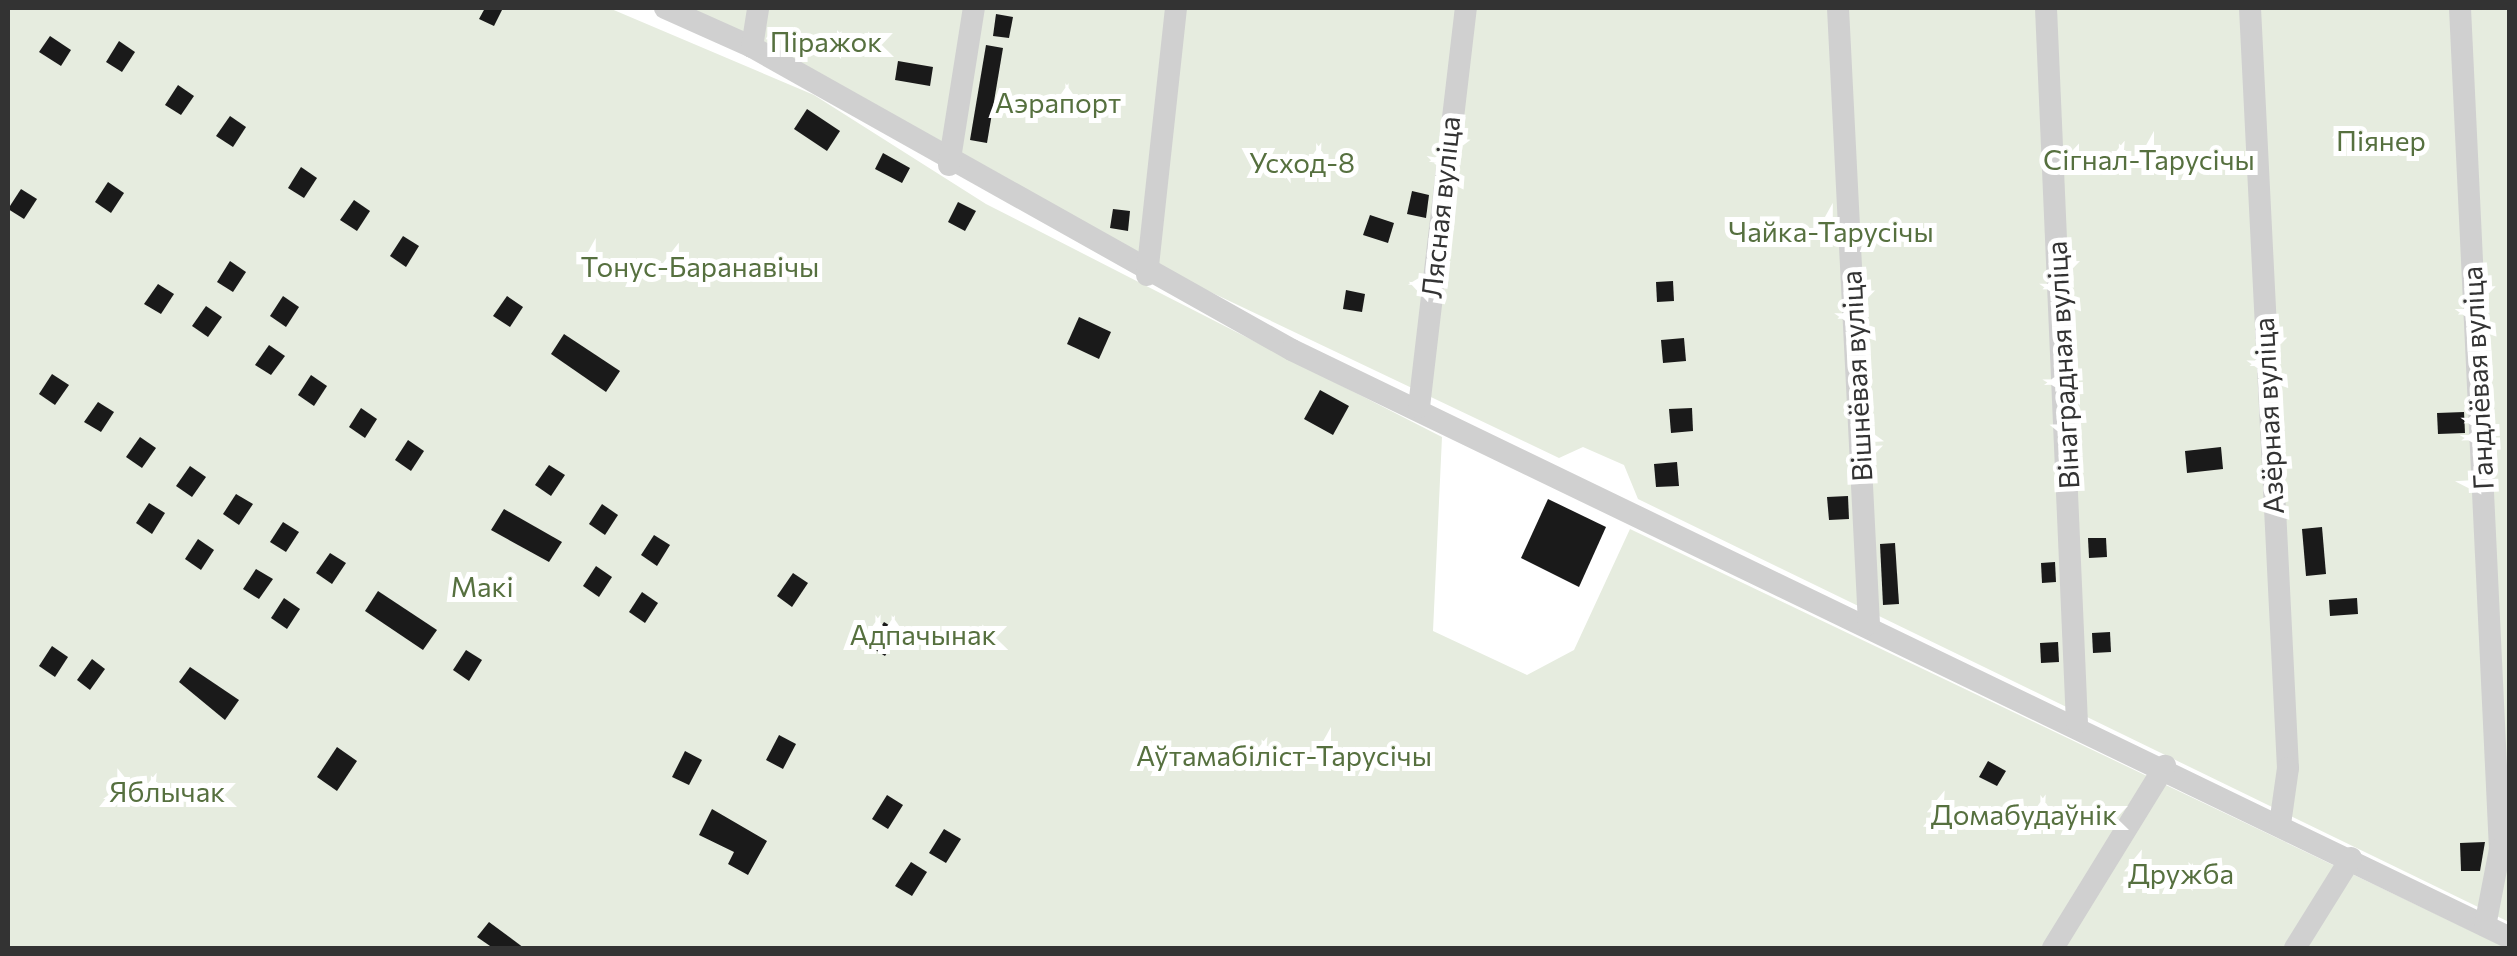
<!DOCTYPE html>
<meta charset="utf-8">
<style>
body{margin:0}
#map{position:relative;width:2517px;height:956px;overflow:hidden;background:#fff;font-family:Commissioner,sans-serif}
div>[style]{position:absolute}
.green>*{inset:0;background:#e6ecdf}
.building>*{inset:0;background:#1a1a1a}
.street>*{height:22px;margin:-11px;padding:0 11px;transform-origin:11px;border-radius:11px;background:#d0d0d0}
span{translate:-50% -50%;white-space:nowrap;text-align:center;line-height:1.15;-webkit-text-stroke:10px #fff;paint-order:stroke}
.park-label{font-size:28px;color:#56703f}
.street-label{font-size:28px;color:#333}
.frame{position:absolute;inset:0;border:10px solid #333;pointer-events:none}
</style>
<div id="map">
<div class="green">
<div style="clip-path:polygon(8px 8px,609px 8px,814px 95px,986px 204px,1442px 437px,1433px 631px,1527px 675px,1574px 650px,1630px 529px,2507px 948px,8px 948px)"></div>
<div style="clip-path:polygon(680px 8px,2509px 8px,2509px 922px,1638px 499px,1624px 465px,1583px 447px,1559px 458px,1139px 258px)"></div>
</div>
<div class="building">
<div style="clip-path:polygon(485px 8px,503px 8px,494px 26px,479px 19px)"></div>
<div style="clip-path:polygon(996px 14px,1013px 17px,1009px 38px,993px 36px)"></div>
<div style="clip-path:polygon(50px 36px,71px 50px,61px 66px,39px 52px)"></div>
<div style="clip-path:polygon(119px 41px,135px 52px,122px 72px,106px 62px)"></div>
<div style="clip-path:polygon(986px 45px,1003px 48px,987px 143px,970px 140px)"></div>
<div style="clip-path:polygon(898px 61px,933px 67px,930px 86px,895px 80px)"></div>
<div style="clip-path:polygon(178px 85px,194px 96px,181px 115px,165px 105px)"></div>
<div style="clip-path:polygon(807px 109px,840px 131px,827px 151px,794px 129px)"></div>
<div style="clip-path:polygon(230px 116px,246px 127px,233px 147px,216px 136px)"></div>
<div style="clip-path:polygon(883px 153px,910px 168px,902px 183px,875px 169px)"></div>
<div style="clip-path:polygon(301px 167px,317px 178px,304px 198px,288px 188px)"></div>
<div style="clip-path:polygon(108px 182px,124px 193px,111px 213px,95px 202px)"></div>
<div style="clip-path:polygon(21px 189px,37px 199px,24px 219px,8px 209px)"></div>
<div style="clip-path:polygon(1412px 191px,1429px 195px,1426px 218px,1407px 214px)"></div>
<div style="clip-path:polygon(354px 200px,370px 211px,357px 231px,340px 220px)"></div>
<div style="clip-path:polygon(958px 202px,976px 211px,965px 231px,948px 222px)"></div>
<div style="clip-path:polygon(1113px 209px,1130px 211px,1128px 231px,1110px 228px)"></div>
<div style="clip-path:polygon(1370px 215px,1394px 223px,1388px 243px,1363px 235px)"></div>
<div style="clip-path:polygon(403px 236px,419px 246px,406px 267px,390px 256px)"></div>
<div style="clip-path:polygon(230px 261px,246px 272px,233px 292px,217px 282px)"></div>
<div style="clip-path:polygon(1673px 281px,1674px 301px,1657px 302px,1656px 282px)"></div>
<div style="clip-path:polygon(158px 284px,174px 294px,161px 314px,144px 304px)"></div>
<div style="clip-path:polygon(1346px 290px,1365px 294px,1362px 312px,1343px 309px)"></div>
<div style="clip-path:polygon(283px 296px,299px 307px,286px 327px,270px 316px)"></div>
<div style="clip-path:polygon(507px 296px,523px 307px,510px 327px,493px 316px)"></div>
<div style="clip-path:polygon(206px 306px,222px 317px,208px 337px,192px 326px)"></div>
<div style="clip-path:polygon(1079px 317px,1111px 332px,1099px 359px,1067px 344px)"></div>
<div style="clip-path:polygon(564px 334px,620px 371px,606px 392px,551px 354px)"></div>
<div style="clip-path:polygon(1684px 338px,1686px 361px,1663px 363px,1661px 340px)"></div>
<div style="clip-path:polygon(269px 345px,285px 356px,271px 375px,255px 365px)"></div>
<div style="clip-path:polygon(52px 374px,69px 385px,55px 405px,39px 394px)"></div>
<div style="clip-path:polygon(311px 375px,327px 386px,314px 406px,298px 395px)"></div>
<div style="clip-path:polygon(1320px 390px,1349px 406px,1333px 435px,1304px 419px)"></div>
<div style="clip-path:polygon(98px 402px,114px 412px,101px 432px,84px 422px)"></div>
<div style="clip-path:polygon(361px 408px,377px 419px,365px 438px,349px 427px)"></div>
<div style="clip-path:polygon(1692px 408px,1693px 431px,1671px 433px,1669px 409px)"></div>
<div style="clip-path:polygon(2464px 412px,2465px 433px,2438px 434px,2437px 413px)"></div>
<div style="clip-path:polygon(140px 437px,156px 448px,142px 468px,126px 457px)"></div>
<div style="clip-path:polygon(408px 440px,424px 451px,411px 471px,395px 460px)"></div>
<div style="clip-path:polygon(2221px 447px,2223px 469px,2187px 473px,2185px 451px)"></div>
<div style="clip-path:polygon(1677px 462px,1679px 486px,1656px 487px,1654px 464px)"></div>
<div style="clip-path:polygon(549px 465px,565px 475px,551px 496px,535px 485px)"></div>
<div style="clip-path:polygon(190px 466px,206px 477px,192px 497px,176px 486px)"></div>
<div style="clip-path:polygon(236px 494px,253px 504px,239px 525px,223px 514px)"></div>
<div style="clip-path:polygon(1848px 496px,1849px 519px,1829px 520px,1827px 497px)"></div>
<div style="clip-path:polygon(1548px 499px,1606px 527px,1579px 587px,1521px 558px)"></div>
<div style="clip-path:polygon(149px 503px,165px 513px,152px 534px,136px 523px)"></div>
<div style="clip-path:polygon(602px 504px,618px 515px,605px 535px,589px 524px)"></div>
<div style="clip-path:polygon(504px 509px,562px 542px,549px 562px,491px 530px)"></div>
<div style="clip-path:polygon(283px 522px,299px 532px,286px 552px,270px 542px)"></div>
<div style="clip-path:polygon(2322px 527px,2326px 574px,2306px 576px,2302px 529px)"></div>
<div style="clip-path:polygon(654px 535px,670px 545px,657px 566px,641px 555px)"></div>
<div style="clip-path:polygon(2088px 538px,2106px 538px,2107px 557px,2089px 558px)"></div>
<div style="clip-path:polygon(198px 539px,214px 550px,201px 570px,185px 559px)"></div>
<div style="clip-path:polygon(1895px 543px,1899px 604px,1883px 605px,1880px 544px)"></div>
<div style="clip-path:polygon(330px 553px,346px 563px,332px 584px,316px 573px)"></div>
<div style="clip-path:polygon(2055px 562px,2056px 582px,2042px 583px,2041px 563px)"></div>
<div style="clip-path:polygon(596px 566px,612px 577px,599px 597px,583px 586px)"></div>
<div style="clip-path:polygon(256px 569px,273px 579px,259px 599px,243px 589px)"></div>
<div style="clip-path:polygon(793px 573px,808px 583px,792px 607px,777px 596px)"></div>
<div style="clip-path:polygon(378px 591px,437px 630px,423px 650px,365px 611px)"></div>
<div style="clip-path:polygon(642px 592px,658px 603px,645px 623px,629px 612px)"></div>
<div style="clip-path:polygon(284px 598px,300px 609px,287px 629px,271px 618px)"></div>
<div style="clip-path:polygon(2357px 598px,2358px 614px,2330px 616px,2329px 600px)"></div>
<div style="clip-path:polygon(884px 622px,900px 632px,885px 656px,869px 646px)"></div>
<div style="clip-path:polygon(2110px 632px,2111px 652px,2093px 653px,2092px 633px)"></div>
<div style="clip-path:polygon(2058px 642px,2059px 662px,2041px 663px,2040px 643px)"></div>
<div style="clip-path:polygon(52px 646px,68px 657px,55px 677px,39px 666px)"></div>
<div style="clip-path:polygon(466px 650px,482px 660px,469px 681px,453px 670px)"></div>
<div style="clip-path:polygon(92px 659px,105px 669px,90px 690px,77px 680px)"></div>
<div style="clip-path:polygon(190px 667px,239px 700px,225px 720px,179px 682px)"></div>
<div style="clip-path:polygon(779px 735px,796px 744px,783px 769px,766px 760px)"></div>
<div style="clip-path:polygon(337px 747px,357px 761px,337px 791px,317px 777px)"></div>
<div style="clip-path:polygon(685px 751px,702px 760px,689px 785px,672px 777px)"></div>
<div style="clip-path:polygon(1988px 761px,2006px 771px,1997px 786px,1979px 777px)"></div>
<div style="clip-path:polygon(887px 795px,903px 805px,888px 829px,872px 819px)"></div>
<div style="clip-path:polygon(712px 809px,767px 841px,748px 875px,728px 864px,734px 852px,699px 835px)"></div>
<div style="clip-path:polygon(944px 829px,961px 839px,946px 863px,929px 853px)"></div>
<div style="clip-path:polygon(2485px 842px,2480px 871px,2461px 871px,2460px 843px)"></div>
<div style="clip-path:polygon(911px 862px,927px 872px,912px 896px,895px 886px)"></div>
<div style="clip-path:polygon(489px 922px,524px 948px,493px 948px,477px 937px)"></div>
</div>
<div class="street">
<div style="left:665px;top:8px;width:95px;rotate:24.1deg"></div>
<div style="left:752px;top:47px;width:619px;rotate:29.3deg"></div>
<div style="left:1292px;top:350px;width:1353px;rotate:25.77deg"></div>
<div style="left:1838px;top:8px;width:617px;rotate:87.12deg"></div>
<div style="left:2046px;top:8px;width:716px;rotate:87.52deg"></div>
<div style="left:2250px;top:8px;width:761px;rotate:87.14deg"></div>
<div style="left:2288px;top:768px;width:57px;rotate:98.1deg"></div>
<div style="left:2460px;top:8px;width:842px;rotate:87.28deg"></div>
<div style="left:2500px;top:849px;width:78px;rotate:101deg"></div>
<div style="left:752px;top:47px;width:39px;rotate:-81deg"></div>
<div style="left:949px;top:165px;width:159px;rotate:-81deg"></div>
<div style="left:1147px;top:275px;width:269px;rotate:-83.8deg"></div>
<div style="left:1419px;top:407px;width:402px;rotate:-83.3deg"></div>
<div style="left:2053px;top:948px;width:214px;rotate:-58.4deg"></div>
<div style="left:2295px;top:948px;width:106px;rotate:-58.1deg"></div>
</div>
<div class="park-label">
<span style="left:826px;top:41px">Піражок</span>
<span style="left:1058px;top:102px">Аэрапорт</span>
<span style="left:2381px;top:140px">Піянер</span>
<span style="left:2149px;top:159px">Сігнал-Тарусічы</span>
<span style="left:1302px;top:162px">Усход-8</span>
<span style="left:1831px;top:231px">Чайка-Тарусічы</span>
<span style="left:700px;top:266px">Тонус-Баранавічы</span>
<span style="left:482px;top:586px">Макі</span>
<span style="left:923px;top:634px">Адпачынак</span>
<span style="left:1284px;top:755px">Аўтамабіліст-Тарусічы</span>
<span style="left:167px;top:791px">Яблычак</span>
<span style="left:2024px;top:814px">Домабудаўнік</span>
<span style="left:2181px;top:873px">Дружба</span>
</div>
<div class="street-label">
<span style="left:1440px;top:207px;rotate:-84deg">Лясная вуліца</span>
<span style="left:2062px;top:365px;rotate:-93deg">Вінаградная вуліца</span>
<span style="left:1856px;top:376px;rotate:-93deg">Вішнёвая вуліца</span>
<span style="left:2477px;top:378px;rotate:-93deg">Гандлёвая вуліца</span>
<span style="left:2268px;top:416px;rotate:-93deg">Азёрная вуліца</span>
</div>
<div class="frame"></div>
</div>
